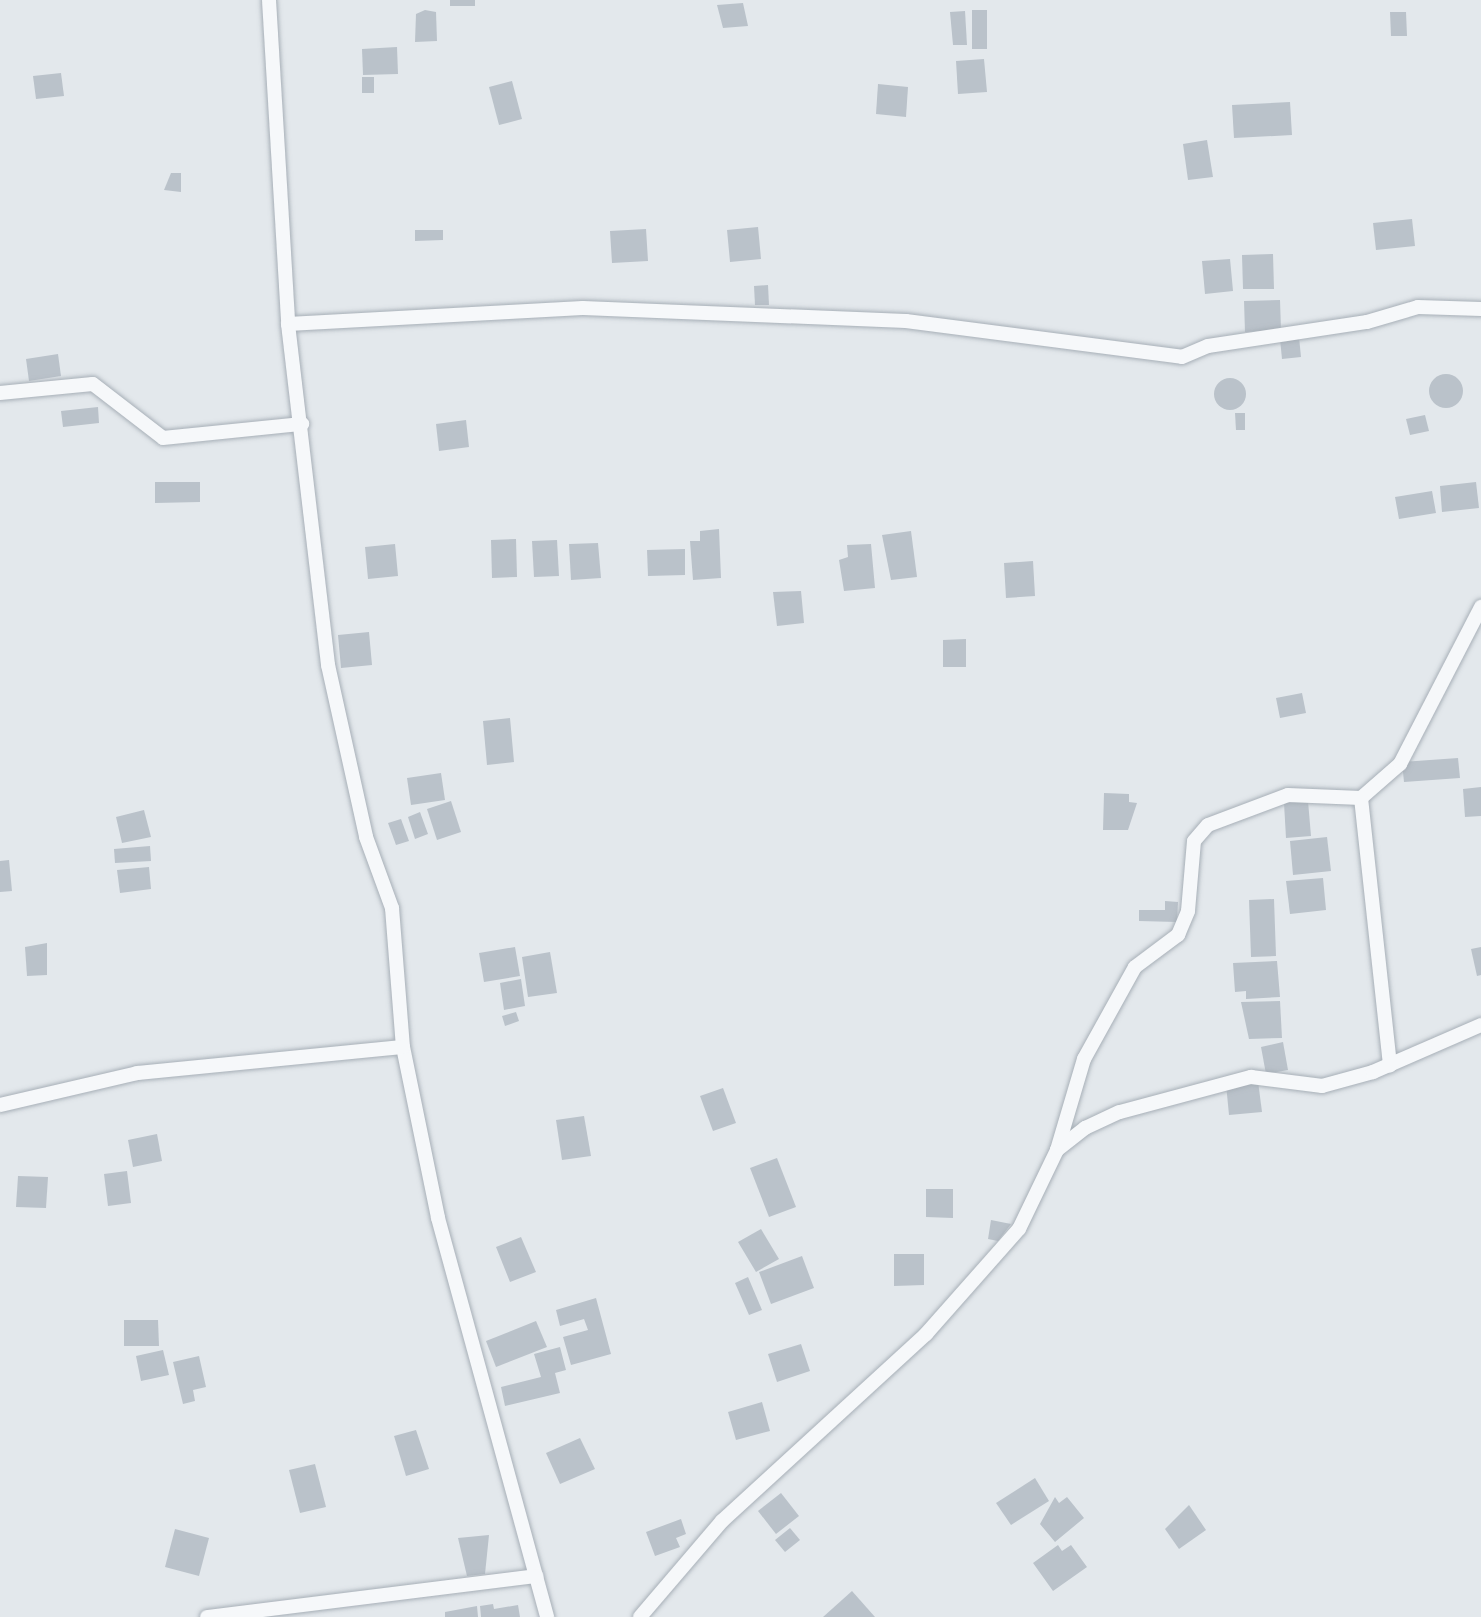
<!DOCTYPE html>
<style>
body{margin:0}
#map{position:relative;width:1481px;height:1617px;overflow:hidden;background:#e3e8ec;font-family:"Noto Sans",sans-serif}
div>[style]{position:absolute}
.building>*{inset:0;background:#bac2ca}
.round{border-radius:50%}
.roads{filter:drop-shadow(0 0 2px #a7afb7) drop-shadow(0 0 2px #a7afb7)}
.minor>*{height:14px;margin:-7px;padding:0 7px;transform-origin:7px;border-radius:7px;background:#f6f8fa}
span{translate:-50% -50%;white-space:nowrap;text-align:center;line-height:1.15;-webkit-text-stroke:6px #f3f6f9;paint-order:stroke}
</style>
<div id="map">
<div class="building">
<div style="clip-path:polygon(450px 0,475px 0,475px 6px,450px 6px)"></div>
<div style="clip-path:polygon(743px 3px,748px 26px,723px 28px,717px 5px)"></div>
<div style="clip-path:polygon(425px 10px,436px 12px,437px 41px,415px 42px,416px 14px)"></div>
<div style="clip-path:polygon(972px 10px,987px 10px,987px 49px,972px 49px)"></div>
<div style="clip-path:polygon(965px 11px,967px 45px,953px 45px,950px 12px)"></div>
<div style="clip-path:polygon(1390px 12px,1406px 12px,1407px 36px,1391px 36px)"></div>
<div style="clip-path:polygon(397px 47px,398px 74px,363px 75px,362px 49px)"></div>
<div style="clip-path:polygon(984px 59px,987px 92px,958px 94px,956px 61px)"></div>
<div style="clip-path:polygon(61px 73px,64px 96px,36px 99px,33px 76px)"></div>
<div style="clip-path:polygon(362px 77px,374px 77px,374px 93px,362px 93px)"></div>
<div style="clip-path:polygon(512px 81px,522px 119px,499px 125px,489px 87px)"></div>
<div style="clip-path:polygon(878px 84px,908px 87px,906px 117px,876px 114px)"></div>
<div style="clip-path:polygon(1290px 102px,1292px 135px,1234px 138px,1232px 105px)"></div>
<div style="clip-path:polygon(1207px 140px,1213px 177px,1188px 180px,1183px 144px)"></div>
<div style="clip-path:polygon(171px 173px,181px 173px,181px 192px,164px 190px)"></div>
<div style="clip-path:polygon(1412px 219px,1415px 246px,1376px 250px,1373px 223px)"></div>
<div style="clip-path:polygon(758px 227px,761px 259px,730px 262px,727px 230px)"></div>
<div style="clip-path:polygon(646px 229px,648px 261px,612px 263px,610px 231px)"></div>
<div style="clip-path:polygon(415px 230px,443px 230px,443px 240px,415px 241px)"></div>
<div style="clip-path:polygon(1273px 254px,1274px 289px,1243px 289px,1242px 255px)"></div>
<div style="clip-path:polygon(1230px 259px,1233px 291px,1205px 294px,1202px 261px)"></div>
<div style="clip-path:polygon(768px 285px,769px 305px,755px 305px,754px 286px)"></div>
<div style="clip-path:polygon(1280px 300px,1281px 330px,1245px 332px,1244px 301px)"></div>
<div style="clip-path:polygon(1299px 337px,1301px 357px,1282px 359px,1280px 339px)"></div>
<div style="clip-path:polygon(58px 354px,61px 376px,29px 381px,26px 359px)"></div>
<div class="round" style="left:1429px;top:374px;width:34px;height:34px"></div>
<div class="round" style="left:1214px;top:378px;width:32px;height:32px"></div>
<div style="clip-path:polygon(98px 407px,99px 423px,63px 427px,61px 411px)"></div>
<div style="clip-path:polygon(1235px 413px,1245px 413px,1245px 430px,1236px 430px)"></div>
<div style="clip-path:polygon(1425px 415px,1429px 431px,1410px 435px,1406px 419px)"></div>
<div style="clip-path:polygon(466px 420px,469px 447px,439px 451px,436px 424px)"></div>
<div style="clip-path:polygon(155px 482px,200px 482px,200px 502px,155px 503px)"></div>
<div style="clip-path:polygon(1476px 482px,1479px 508px,1442px 512px,1440px 486px)"></div>
<div style="clip-path:polygon(1432px 491px,1436px 513px,1399px 519px,1395px 497px)"></div>
<div style="clip-path:polygon(719px 529px,721px 578px,693px 580px,690px 541px,700px 541px,700px 531px)"></div>
<div style="clip-path:polygon(911px 531px,917px 577px,891px 580px,882px 535px)"></div>
<div style="clip-path:polygon(516px 539px,517px 577px,492px 578px,491px 540px)"></div>
<div style="clip-path:polygon(557px 540px,559px 576px,534px 577px,532px 541px)"></div>
<div style="clip-path:polygon(598px 543px,601px 578px,571px 580px,569px 544px)"></div>
<div style="clip-path:polygon(395px 544px,398px 576px,368px 579px,365px 547px)"></div>
<div style="clip-path:polygon(871px 544px,875px 588px,844px 591px,839px 560px,848px 557px,847px 545px)"></div>
<div style="clip-path:polygon(685px 549px,685px 575px,648px 576px,647px 550px)"></div>
<div style="clip-path:polygon(1033px 561px,1035px 596px,1006px 598px,1004px 563px)"></div>
<div style="clip-path:polygon(801px 591px,804px 623px,777px 626px,773px 592px)"></div>
<div style="clip-path:polygon(369px 632px,372px 665px,341px 668px,338px 635px)"></div>
<div style="clip-path:polygon(966px 639px,966px 667px,943px 667px,943px 640px)"></div>
<div style="clip-path:polygon(1302px 693px,1306px 713px,1280px 718px,1276px 698px)"></div>
<div style="clip-path:polygon(510px 718px,514px 762px,487px 765px,483px 721px)"></div>
<div style="clip-path:polygon(1458px 758px,1460px 778px,1404px 782px,1402px 762px)"></div>
<div style="clip-path:polygon(441px 773px,445px 800px,411px 805px,407px 778px)"></div>
<div style="clip-path:polygon(1481px 787px,1481px 816px,1465px 817px,1463px 789px)"></div>
<div style="clip-path:polygon(1104px 793px,1129px 794px,1129px 802px,1137px 803px,1128px 830px,1103px 830px)"></div>
<div style="clip-path:polygon(451px 801px,461px 832px,437px 840px,427px 809px)"></div>
<div style="clip-path:polygon(1308px 801px,1311px 836px,1286px 838px,1284px 803px)"></div>
<div style="clip-path:polygon(144px 810px,151px 837px,122px 843px,116px 817px)"></div>
<div style="clip-path:polygon(420px 812px,428px 834px,415px 839px,408px 817px)"></div>
<div style="clip-path:polygon(401px 819px,409px 841px,396px 845px,388px 823px)"></div>
<div style="clip-path:polygon(1327px 837px,1331px 871px,1293px 875px,1290px 841px)"></div>
<div style="clip-path:polygon(150px 846px,151px 861px,115px 863px,114px 849px)"></div>
<div style="clip-path:polygon(9px 860px,12px 891px,0 892px,0 861px)"></div>
<div style="clip-path:polygon(149px 867px,151px 889px,120px 893px,117px 870px)"></div>
<div style="clip-path:polygon(1323px 878px,1326px 910px,1290px 914px,1286px 881px)"></div>
<div style="clip-path:polygon(1274px 899px,1276px 956px,1251px 957px,1249px 900px)"></div>
<div style="clip-path:polygon(1165px 901px,1178px 902px,1177px 922px,1139px 921px,1139px 910px,1165px 910px)"></div>
<div style="clip-path:polygon(47px 943px,47px 975px,27px 976px,25px 947px)"></div>
<div style="clip-path:polygon(515px 947px,520px 976px,484px 982px,479px 953px)"></div>
<div style="clip-path:polygon(1481px 947px,1481px 975px,1477px 976px,1471px 949px)"></div>
<div style="clip-path:polygon(550px 952px,557px 993px,528px 997px,522px 957px)"></div>
<div style="clip-path:polygon(1277px 961px,1280px 997px,1246px 999px,1246px 991px,1235px 992px,1233px 963px)"></div>
<div style="clip-path:polygon(521px 979px,525px 1006px,504px 1010px,500px 983px)"></div>
<div style="clip-path:polygon(1280px 1001px,1282px 1038px,1249px 1039px,1241px 1002px)"></div>
<div style="clip-path:polygon(516px 1012px,519px 1021px,505px 1026px,502px 1016px)"></div>
<div style="clip-path:polygon(1283px 1042px,1288px 1070px,1266px 1074px,1261px 1047px)"></div>
<div style="clip-path:polygon(1258px 1081px,1262px 1112px,1229px 1115px,1226px 1084px)"></div>
<div style="clip-path:polygon(723px 1088px,736px 1123px,713px 1131px,700px 1096px)"></div>
<div style="clip-path:polygon(584px 1116px,591px 1156px,562px 1160px,556px 1120px)"></div>
<div style="clip-path:polygon(157px 1134px,162px 1161px,133px 1167px,128px 1140px)"></div>
<div style="clip-path:polygon(777px 1158px,796px 1207px,769px 1217px,750px 1168px)"></div>
<div style="clip-path:polygon(127px 1171px,131px 1203px,108px 1206px,104px 1174px)"></div>
<div style="clip-path:polygon(18px 1176px,48px 1177px,46px 1208px,16px 1207px)"></div>
<div style="clip-path:polygon(926px 1189px,953px 1189px,953px 1218px,926px 1217px)"></div>
<div style="clip-path:polygon(991px 1220px,1011px 1224px,998px 1241px,988px 1239px)"></div>
<div style="clip-path:polygon(761px 1229px,779px 1259px,756px 1272px,738px 1242px)"></div>
<div style="clip-path:polygon(521px 1237px,536px 1272px,510px 1282px,496px 1247px)"></div>
<div style="clip-path:polygon(894px 1254px,924px 1254px,924px 1285px,894px 1286px)"></div>
<div style="clip-path:polygon(802px 1256px,814px 1288px,771px 1304px,759px 1272px)"></div>
<div style="clip-path:polygon(748px 1277px,762px 1310px,749px 1315px,735px 1283px)"></div>
<div style="clip-path:polygon(596px 1298px,611px 1354px,571px 1365px,563px 1337px,588px 1330px,584px 1319px,560px 1326px,556px 1310px)"></div>
<div style="clip-path:polygon(124px 1320px,158px 1320px,159px 1346px,124px 1346px)"></div>
<div style="clip-path:polygon(536px 1321px,547px 1347px,496px 1367px,486px 1341px)"></div>
<div style="clip-path:polygon(801px 1344px,810px 1371px,777px 1382px,768px 1354px)"></div>
<div style="clip-path:polygon(560px 1347px,566px 1370px,555px 1373px,560px 1393px,505px 1406px,501px 1387px,541px 1377px,534px 1354px)"></div>
<div style="clip-path:polygon(163px 1350px,169px 1375px,141px 1381px,136px 1356px)"></div>
<div style="clip-path:polygon(199px 1356px,206px 1387px,193px 1390px,195px 1401px,183px 1404px,173px 1362px)"></div>
<div style="clip-path:polygon(762px 1402px,770px 1431px,736px 1440px,728px 1412px)"></div>
<div style="clip-path:polygon(416px 1430px,429px 1469px,406px 1476px,394px 1436px)"></div>
<div style="clip-path:polygon(580px 1438px,595px 1469px,560px 1484px,546px 1453px)"></div>
<div style="clip-path:polygon(315px 1464px,326px 1507px,300px 1513px,289px 1470px)"></div>
<div style="clip-path:polygon(1035px 1478px,1049px 1501px,1011px 1525px,996px 1503px)"></div>
<div style="clip-path:polygon(781px 1493px,799px 1516px,776px 1534px,758px 1511px)"></div>
<div style="clip-path:polygon(1055px 1497px,1059px 1503px,1067px 1497px,1084px 1518px,1055px 1542px,1040px 1524px)"></div>
<div style="clip-path:polygon(1189px 1505px,1206px 1530px,1179px 1549px,1165px 1529px)"></div>
<div style="clip-path:polygon(681px 1519px,686px 1534px,676px 1538px,680px 1547px,655px 1556px,646px 1532px)"></div>
<div style="clip-path:polygon(790px 1528px,800px 1540px,785px 1552px,775px 1540px)"></div>
<div style="clip-path:polygon(175px 1529px,209px 1538px,199px 1576px,165px 1567px)"></div>
<div style="clip-path:polygon(489px 1535px,485px 1574px,467px 1576px,458px 1538px)"></div>
<div style="clip-path:polygon(1058px 1545px,1062px 1551px,1071px 1545px,1087px 1567px,1053px 1591px,1033px 1563px)"></div>
<div style="clip-path:polygon(852px 1591px,875px 1617px,823px 1617px)"></div>
<div style="clip-path:polygon(493px 1604px,494px 1609px,518px 1605px,520px 1617px,481px 1617px,480px 1606px)"></div>
<div style="clip-path:polygon(477px 1606px,478px 1617px,445px 1617px,445px 1612px)"></div>
</div>
<div class="roads">
<div class="minor">
<div style="left:269px;top:0;width:325px;rotate:86.6deg"></div>
<div style="left:288px;top:324px;width:343px;rotate:83.3deg"></div>
<div style="left:328px;top:665px;width:176px;rotate:77.5deg"></div>
<div style="left:366px;top:837px;width:76px;rotate:69.9deg"></div>
<div style="left:392px;top:908px;width:139px;rotate:85.5deg"></div>
<div style="left:403px;top:1047px;width:175px;rotate:78.4deg"></div>
<div style="left:438px;top:1218px;width:414px;rotate:74.7deg"></div>
<div style="left:288px;top:324px;width:295px;rotate:-3.1deg"></div>
<div style="left:583px;top:308px;width:323px;rotate:2.3deg"></div>
<div style="left:906px;top:321px;width:278px;rotate:7.4deg"></div>
<div style="left:1182px;top:357px;width:28px;rotate:-23deg"></div>
<div style="left:1208px;top:346px;width:161px;rotate:-8.6deg"></div>
<div style="left:1367px;top:322px;width:53px;rotate:-16.4deg"></div>
<div style="left:1418px;top:307px;width:63px;rotate:1.8deg"></div>
<div style="left:0;top:393px;width:93px;rotate:-5.5deg"></div>
<div style="left:93px;top:384px;width:88px;rotate:37.6deg"></div>
<div style="left:163px;top:438px;width:140px;rotate:-5.8deg"></div>
<div style="left:1361px;top:798px;width:269px;rotate:83.8deg"></div>
<div style="left:1361px;top:798px;width:52px;rotate:-41.1deg"></div>
<div style="left:1400px;top:764px;width:177px;rotate:-62.7deg"></div>
<div style="left:0;top:1105px;width:141px;rotate:-13.1deg"></div>
<div style="left:137px;top:1073px;width:267px;rotate:-5.6deg"></div>
<div style="left:1057px;top:1150px;width:95px;rotate:-73.5deg"></div>
<div style="left:1084px;top:1059px;width:105px;rotate:-61deg"></div>
<div style="left:1135px;top:967px;width:54px;rotate:-36.7deg"></div>
<div style="left:1178px;top:935px;width:26px;rotate:-67deg"></div>
<div style="left:1188px;top:911px;width:70px;rotate:-85.1deg"></div>
<div style="left:1194px;top:841px;width:21px;rotate:-49deg"></div>
<div style="left:1208px;top:825px;width:85px;rotate:-20.6deg"></div>
<div style="left:1288px;top:795px;width:73px;rotate:2.4deg"></div>
<div style="left:207px;top:1617px;width:332px;rotate:-7.1deg"></div>
<div style="left:640px;top:1617px;width:126px;rotate:-49.5deg"></div>
<div style="left:722px;top:1521px;width:277px;rotate:-42.5deg"></div>
<div style="left:926px;top:1334px;width:140px;rotate:-48.5deg"></div>
<div style="left:1019px;top:1229px;width:88px;rotate:-64.3deg"></div>
<div style="left:1057px;top:1150px;width:36px;rotate:-38deg"></div>
<div style="left:1085px;top:1128px;width:38px;rotate:-25deg"></div>
<div style="left:1120px;top:1112px;width:136px;rotate:-15deg"></div>
<div style="left:1251px;top:1077px;width:72px;rotate:7.2deg"></div>
<div style="left:1322px;top:1086px;width:53px;rotate:-15.4deg"></div>
<div style="left:1373px;top:1072px;width:118px;rotate:-23.5deg"></div>
</div>
</div>
</div>
